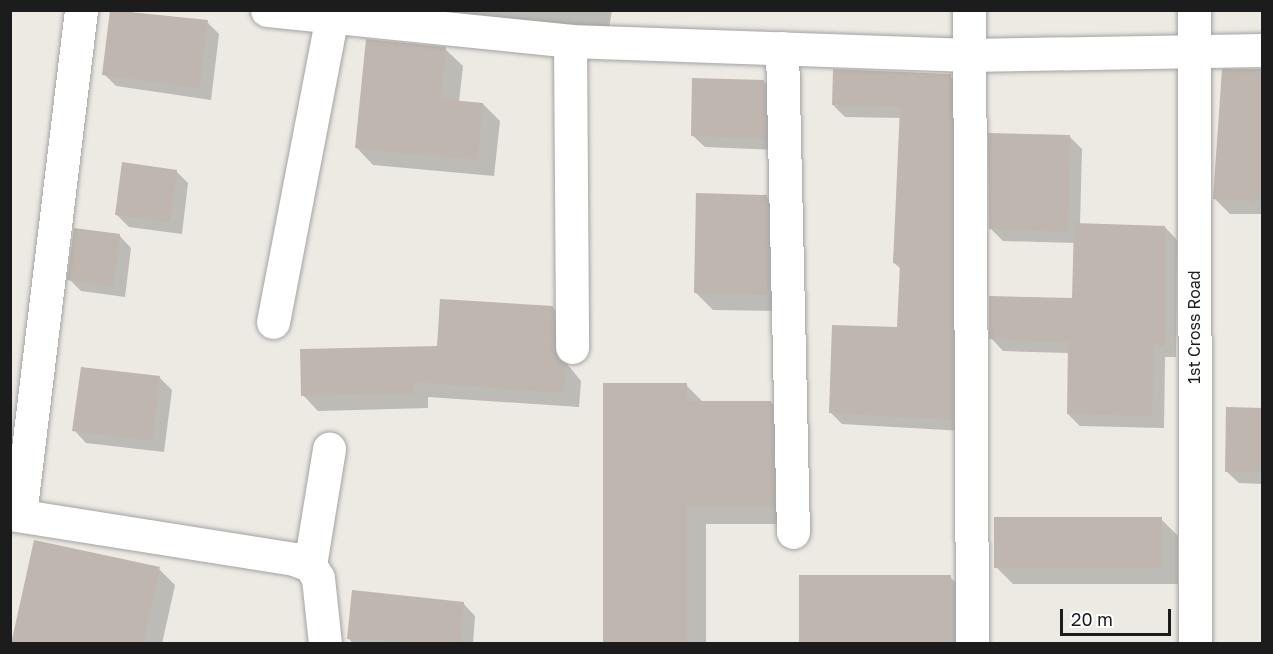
<!DOCTYPE html>
<style>
body{margin:0}
#map{position:relative;width:1273px;height:654px;overflow:hidden;background:#edeae3;font-family:"Golos Text",sans-serif}
div>[style]{position:absolute}
.shadow>*{inset:0;background:#0003}
.building>*{inset:0;background:#beb6af}
.roads{filter:drop-shadow(0 0 2px #a3a3a3) drop-shadow(0 0 2px #a3a3a3)}
.minor>*{height:33px;margin:-16.5px;padding:0 16.5px;transform-origin:16.5px;border-radius:16.5px;background:#fff}
span{translate:-50% -50%;white-space:nowrap;text-align:center;line-height:1.15;-webkit-text-stroke:5px #fff;paint-order:stroke}
.street-label{font-size:16px;color:#1c1c1c}
.frame{position:absolute;inset:0;border:12px solid #1c1c1c;pointer-events:none}
.scale{position:absolute;left:1060px;top:609px;width:111px;height:27px;box-sizing:border-box;border:3px solid #1c1c1c;border-top:0;padding-left:8px;font-size:18px;line-height:21px;white-space:nowrap;color:#1c1c1c;-webkit-text-stroke:4px #fff;paint-order:stroke}
</style>
<div id="map">
<div class="shadow">
<div style="clip-path:polygon(112px 10px,207px 22px,219px 34px,211px 100px,116px 86px,104px 74px)"></div>
<div style="clip-path:polygon(380px 10px,612px 10px,608px 35px)"></div>
<div style="clip-path:polygon(445px 49px,463px 66px,459px 102px,483px 104px,500px 121px,494px 176px,373px 165px,356px 147px)"></div>
<div style="clip-path:polygon(1262px 71px,1262px 214px,1230px 214px,1215px 199px)"></div>
<div style="clip-path:polygon(950px 76px,962px 88px,963px 431px,842px 424px,830px 412px,898px 328px,901px 269px,894px 263px,901px 118px,845px 117px,833px 105px)"></div>
<div style="clip-path:polygon(763px 81px,776px 94px,777px 150px,705px 147px,692px 135px)"></div>
<div style="clip-path:polygon(1070px 137px,1082px 149px,1080px 225px,1165px 227px,1177px 240px,1176px 357px,1165px 357px,1164px 428px,1080px 426px,1068px 414px,1069px 353px,1003px 351px,991px 338px,1073px 299px,1075px 243px,1003px 241px,990px 228px)"></div>
<div style="clip-path:polygon(176px 171px,188px 183px,182px 234px,129px 227px,117px 215px)"></div>
<div style="clip-path:polygon(766px 196px,783px 213px,784px 311px,713px 310px,696px 293px)"></div>
<div style="clip-path:polygon(119px 235px,131px 248px,125px 297px,81px 291px,69px 279px)"></div>
<div style="clip-path:polygon(552px 307px,568px 323px,568px 365px,581px 381px,579px 407px,428px 397px,428px 408px,318px 411px,303px 395px)"></div>
<div style="clip-path:polygon(160px 378px,172px 390px,164px 452px,86px 443px,74px 430px)"></div>
<div style="clip-path:polygon(686px 385px,703px 402px,771px 402px,790px 422px,793px 524px,706px 524px,706px 644px,605px 644px)"></div>
<div style="clip-path:polygon(1262px 409px,1262px 484px,1239px 483px,1226px 471px)"></div>
<div style="clip-path:polygon(1161px 519px,1178px 536px,1178px 584px,1013px 584px,996px 567px)"></div>
<div style="clip-path:polygon(159px 569px,175px 585px,162px 644px,12px 644px)"></div>
<div style="clip-path:polygon(950px 577px,967px 594px,967px 644px,800px 644px)"></div>
<div style="clip-path:polygon(463px 603px,475px 616px,473px 644px,354px 644px,348px 638px)"></div>
</div>
<div class="building">
<div style="clip-path:polygon(110px 10px,208px 20px,199px 88px,102px 75px)"></div>
<div style="clip-path:polygon(366px 39px,446px 47px,441px 99px,483px 103px,478px 160px,355px 148px)"></div>
<div style="clip-path:polygon(833px 69px,951px 74px,952px 420px,829px 413px,832px 325px,897px 327px,900px 264px,893px 263px,900px 107px,832px 105px)"></div>
<div style="clip-path:polygon(1222px 69px,1263px 69px,1263px 201px,1213px 199px)"></div>
<div style="clip-path:polygon(692px 78px,764px 80px,765px 138px,691px 136px)"></div>
<div style="clip-path:polygon(988px 133px,1070px 135px,1068px 232px,989px 229px)"></div>
<div style="clip-path:polygon(122px 162px,177px 170px,170px 222px,115px 215px)"></div>
<div style="clip-path:polygon(696px 193px,767px 195px,768px 295px,694px 293px)"></div>
<div style="clip-path:polygon(1074px 223px,1165px 226px,1165px 346px,1154px 345px,1152px 416px,1067px 414px,1068px 342px,989px 339px,989px 296px,1072px 298px)"></div>
<div style="clip-path:polygon(74px 228px,120px 234px,113px 286px,67px 280px)"></div>
<div style="clip-path:polygon(440px 299px,553px 306px,553px 348px,566px 364px,564px 393px,413px 382px,413px 393px,301px 396px,300px 349px,437px 346px)"></div>
<div style="clip-path:polygon(81px 367px,160px 376px,152px 441px,72px 431px)"></div>
<div style="clip-path:polygon(603px 383px,687px 383px,687px 401px,771px 401px,774px 506px,687px 506px,687px 644px,603px 644px)"></div>
<div style="clip-path:polygon(1226px 407px,1263px 408px,1263px 472px,1225px 472px)"></div>
<div style="clip-path:polygon(994px 517px,1162px 517px,1162px 568px,994px 568px)"></div>
<div style="clip-path:polygon(34px 540px,160px 567px,143px 644px,11px 644px)"></div>
<div style="clip-path:polygon(799px 575px,951px 575px,951px 644px,799px 644px)"></div>
<div style="clip-path:polygon(352px 590px,464px 602px,460px 644px,347px 639px)"></div>
</div>
<div class="roads">
<div class="minor">
<div style="left:267px;top:10px;width:305px;rotate:5.8deg"></div>
<div style="left:570px;top:41px;width:400px;rotate:2deg"></div>
<div style="left:970px;top:55px;width:292px;rotate:-1deg"></div>
<div style="left:969px;top:10px;width:634px;rotate:89.73deg"></div>
<div style="left:1194px;top:10px;width:634px;rotate:89.91deg"></div>
<div style="left:570px;top:41px;width:306px;rotate:89.6deg"></div>
<div style="left:782px;top:48px;width:484px;rotate:88.7deg"></div>
<div style="left:273px;top:322px;width:318px;rotate:-79.1deg"></div>
<div style="left:10px;top:514px;width:288px;rotate:9deg"></div>
<div style="left:294px;top:559px;width:17px;rotate:21deg"></div>
<div style="left:310px;top:565px;width:15px;rotate:58deg"></div>
<div style="left:318px;top:578px;width:66px;rotate:83.9deg"></div>
<div style="left:20px;top:515px;width:509px;rotate:-83.11deg"></div>
<div style="left:310px;top:565px;width:118px;rotate:-80.7deg"></div>
</div>
</div>
<div class="street-label">
<span style="left:1194px;top:327px;rotate:-90deg">1st Cross Road</span>
</div>
<div class="frame"></div>
<div class="scale">20 m</div>
</div>
